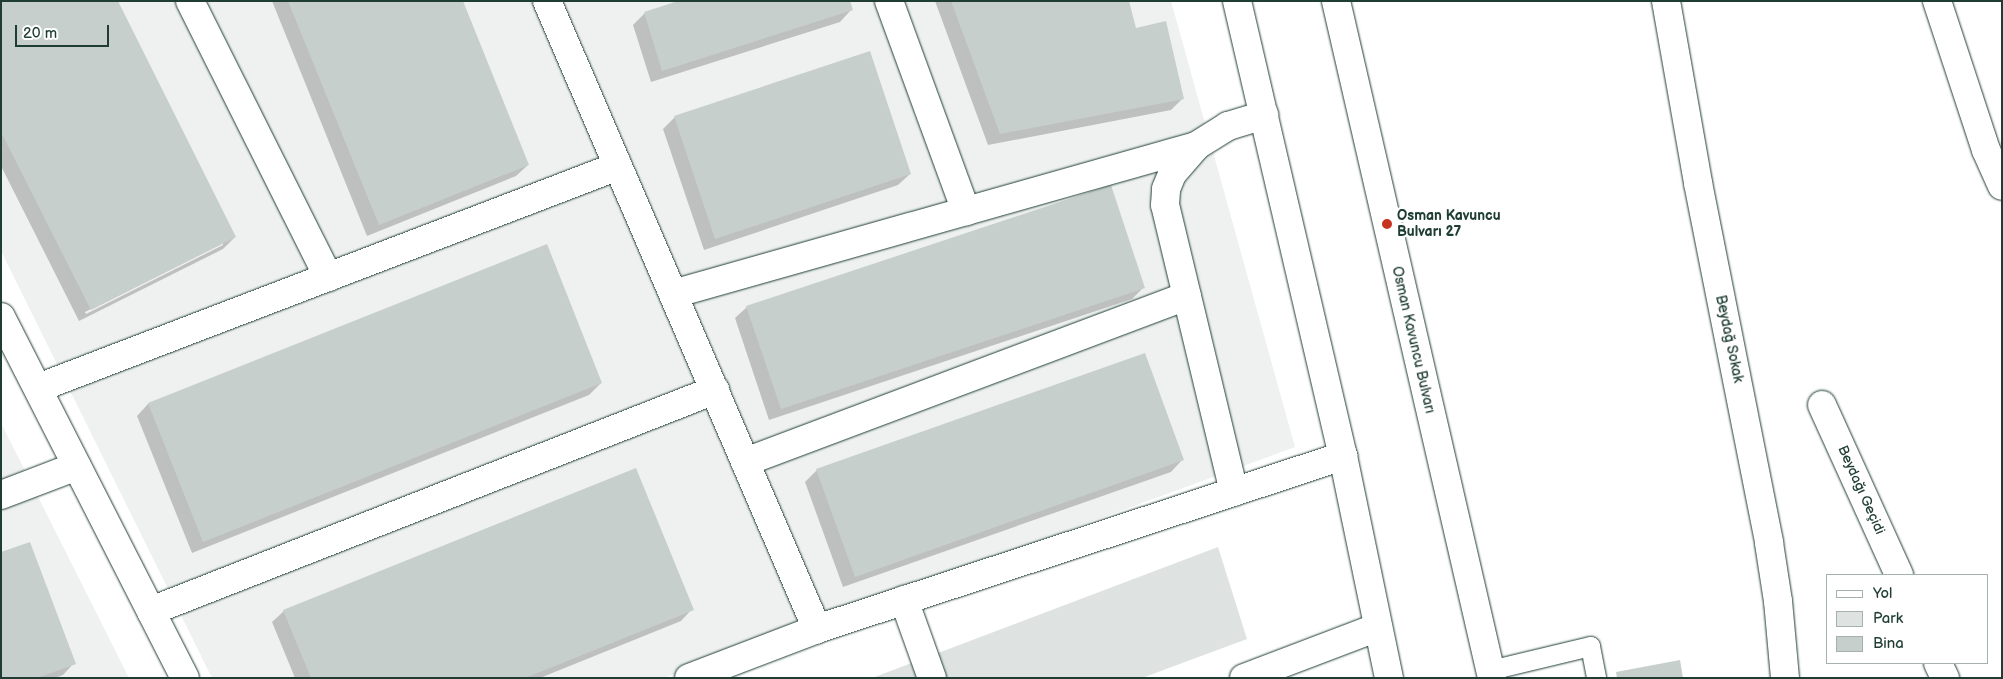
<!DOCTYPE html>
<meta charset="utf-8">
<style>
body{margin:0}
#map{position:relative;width:2003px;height:679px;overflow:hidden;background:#fff;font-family:"Balsamiq Sans",sans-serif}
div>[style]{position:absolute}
.built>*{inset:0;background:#eef1f0}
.green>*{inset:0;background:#dee3e2}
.shadow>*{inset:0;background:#0003}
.building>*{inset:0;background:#c7cfcc}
.roads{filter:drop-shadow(0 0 1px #1f3d34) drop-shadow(0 0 1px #1f3d34)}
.lane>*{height:19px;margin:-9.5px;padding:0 9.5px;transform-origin:9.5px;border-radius:9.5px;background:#fff}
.street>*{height:28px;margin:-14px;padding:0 14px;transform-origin:14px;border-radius:14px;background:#fff}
.highway>*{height:28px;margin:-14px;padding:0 14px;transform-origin:14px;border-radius:14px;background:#fff}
.dots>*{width:14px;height:14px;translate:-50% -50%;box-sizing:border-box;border:2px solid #fff;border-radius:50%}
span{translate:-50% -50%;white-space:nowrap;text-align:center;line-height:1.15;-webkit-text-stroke:4.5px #fff;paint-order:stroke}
.poi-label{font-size:14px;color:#1f3d34;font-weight:700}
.left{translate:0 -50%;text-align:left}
.street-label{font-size:14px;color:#1f3d34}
.frame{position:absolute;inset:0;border:2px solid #1f3d34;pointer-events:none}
.legend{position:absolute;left:1826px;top:574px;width:162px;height:90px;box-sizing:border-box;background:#fff;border:1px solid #a5b1ae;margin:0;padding:6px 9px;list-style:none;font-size:15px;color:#1f3d34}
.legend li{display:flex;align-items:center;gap:10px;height:25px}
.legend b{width:25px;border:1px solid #a5b1ae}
.scale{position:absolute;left:15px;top:25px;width:94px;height:22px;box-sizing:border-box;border:2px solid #1f3d34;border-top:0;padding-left:6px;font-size:15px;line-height:18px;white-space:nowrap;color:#1f3d34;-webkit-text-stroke:4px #fff;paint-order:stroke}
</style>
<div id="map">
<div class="built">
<div style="clip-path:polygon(1px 1px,1171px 1px,1295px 447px,664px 678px,212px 678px,1px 251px)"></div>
<div style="clip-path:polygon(1px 423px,129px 678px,1px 678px)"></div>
</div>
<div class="green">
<div style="clip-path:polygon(1218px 547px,1247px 639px,1142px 678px,872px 678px)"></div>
</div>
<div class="shadow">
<div style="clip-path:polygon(evenodd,1px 1px,235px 237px,223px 249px,79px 321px,1px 166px,1px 1px,223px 243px,223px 245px,86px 314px,85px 312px,223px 243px)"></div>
<div style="clip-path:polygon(272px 1px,462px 1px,528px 165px,516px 176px,367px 236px)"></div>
<div style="clip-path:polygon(935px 1px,1127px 1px,1135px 29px,1182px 99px,1171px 110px,988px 145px)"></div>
<div style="clip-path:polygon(851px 10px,840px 22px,651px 82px,633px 25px,645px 13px)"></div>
<div style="clip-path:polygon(675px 117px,910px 174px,898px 185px,704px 250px,663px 129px)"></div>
<div style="clip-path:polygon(546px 246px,601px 383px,589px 395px,192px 553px,137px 416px,148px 404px)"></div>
<div style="clip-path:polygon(1144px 287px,1132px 299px,769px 420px,735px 318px,747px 307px)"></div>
<div style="clip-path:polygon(1182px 460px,1171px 472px,843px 587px,805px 482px,817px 470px)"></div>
<div style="clip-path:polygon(692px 609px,681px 621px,540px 678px,295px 678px,272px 622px,284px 611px)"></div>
<div style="clip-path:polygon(74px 663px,63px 675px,55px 678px,1px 678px)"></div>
</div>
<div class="building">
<div style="clip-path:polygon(1px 1px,118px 1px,236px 237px,91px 310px,1px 132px)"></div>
<div style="clip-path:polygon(288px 1px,463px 1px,529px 165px,379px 225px)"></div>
<div style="clip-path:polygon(678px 1px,850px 1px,853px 10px,662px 71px,644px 12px)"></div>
<div style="clip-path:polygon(951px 1px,1129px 1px,1136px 28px,1166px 21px,1184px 99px,1000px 134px)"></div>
<div style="clip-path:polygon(870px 51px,911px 174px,715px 239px,674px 116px)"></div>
<div style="clip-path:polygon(1111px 185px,1145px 288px,781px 409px,746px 306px)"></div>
<div style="clip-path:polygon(547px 244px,602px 383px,203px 542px,148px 403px)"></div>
<div style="clip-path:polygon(1145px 353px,1184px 460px,855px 577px,816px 469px)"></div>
<div style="clip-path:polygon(636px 468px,694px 610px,525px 678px,311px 678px,283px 610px)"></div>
<div style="clip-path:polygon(30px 542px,76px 664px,37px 678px,1px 678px,1px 552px)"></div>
<div style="clip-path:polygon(1680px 660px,1683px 678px,1617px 678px,1616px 672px)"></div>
</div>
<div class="roads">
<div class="lane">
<div style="left:1490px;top:670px;width:103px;rotate:-13.5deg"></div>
<div style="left:1590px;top:646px;width:33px;rotate:79deg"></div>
</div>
<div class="street">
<div style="left:190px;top:1px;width:309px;rotate:63.4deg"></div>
<div style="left:547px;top:1px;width:684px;rotate:66.74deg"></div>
<div style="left:889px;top:1px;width:224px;rotate:69.9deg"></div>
<div style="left:1666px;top:1px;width:185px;rotate:80deg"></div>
<div style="left:1698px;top:183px;width:367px;rotate:78.8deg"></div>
<div style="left:1769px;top:543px;width:59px;rotate:81.2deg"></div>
<div style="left:1778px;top:601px;width:77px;rotate:84.8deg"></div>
<div style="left:1937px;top:1px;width:157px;rotate:71.8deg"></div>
<div style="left:1986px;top:150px;width:39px;rotate:66deg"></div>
<div style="left:673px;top:294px;width:544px;rotate:-15.8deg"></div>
<div style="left:1px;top:317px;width:405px;rotate:63deg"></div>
<div style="left:38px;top:388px;width:621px;rotate:-20.94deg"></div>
<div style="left:1822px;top:405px;width:187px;rotate:65.6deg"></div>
<div style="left:745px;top:462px;width:472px;rotate:-20.6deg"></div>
<div style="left:1234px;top:492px;width:295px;rotate:-103.5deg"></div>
<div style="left:1165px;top:205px;width:16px;rotate:-86deg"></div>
<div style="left:1166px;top:189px;width:16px;rotate:-68deg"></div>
<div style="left:1172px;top:174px;width:37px;rotate:-49deg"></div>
<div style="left:1196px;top:146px;width:38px;rotate:-32deg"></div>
<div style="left:1228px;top:126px;width:38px;rotate:-17deg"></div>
<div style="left:1px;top:495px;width:81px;rotate:-20.9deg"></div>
<div style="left:904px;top:600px;width:83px;rotate:70.3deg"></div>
<div style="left:151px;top:611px;width:606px;rotate:-21.4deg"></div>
<div style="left:1938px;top:663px;width:17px;rotate:65deg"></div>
<div style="left:689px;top:678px;width:137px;rotate:-20.9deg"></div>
<div style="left:817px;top:629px;width:554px;rotate:-18.21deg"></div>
<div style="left:1244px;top:678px;width:143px;rotate:-20.8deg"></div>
</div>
<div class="highway">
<div style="left:1237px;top:1px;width:467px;rotate:76.9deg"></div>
<div style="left:1343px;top:456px;width:227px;rotate:78.3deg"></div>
<div style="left:1336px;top:1px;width:695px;rotate:77.02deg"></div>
</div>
</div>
<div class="dots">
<div style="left:1387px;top:224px;background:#c8321e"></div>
</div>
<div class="poi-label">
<span class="left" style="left:1397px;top:224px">Osman Kavuncu<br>Bulvarı 27</span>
</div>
<div class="street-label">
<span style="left:1729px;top:339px;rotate:78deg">Beydağ Sokak</span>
<span style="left:1413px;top:340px;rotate:77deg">Osman Kavuncu Bulvarı</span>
<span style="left:1861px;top:490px;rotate:66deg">Beydağı Geçidi</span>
</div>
<div class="frame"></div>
<ul class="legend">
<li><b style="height:6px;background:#fff"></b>Yol</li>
<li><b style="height:14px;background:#dee3e2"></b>Park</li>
<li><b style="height:14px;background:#c7cfcc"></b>Bina</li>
</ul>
<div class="scale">20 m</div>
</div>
